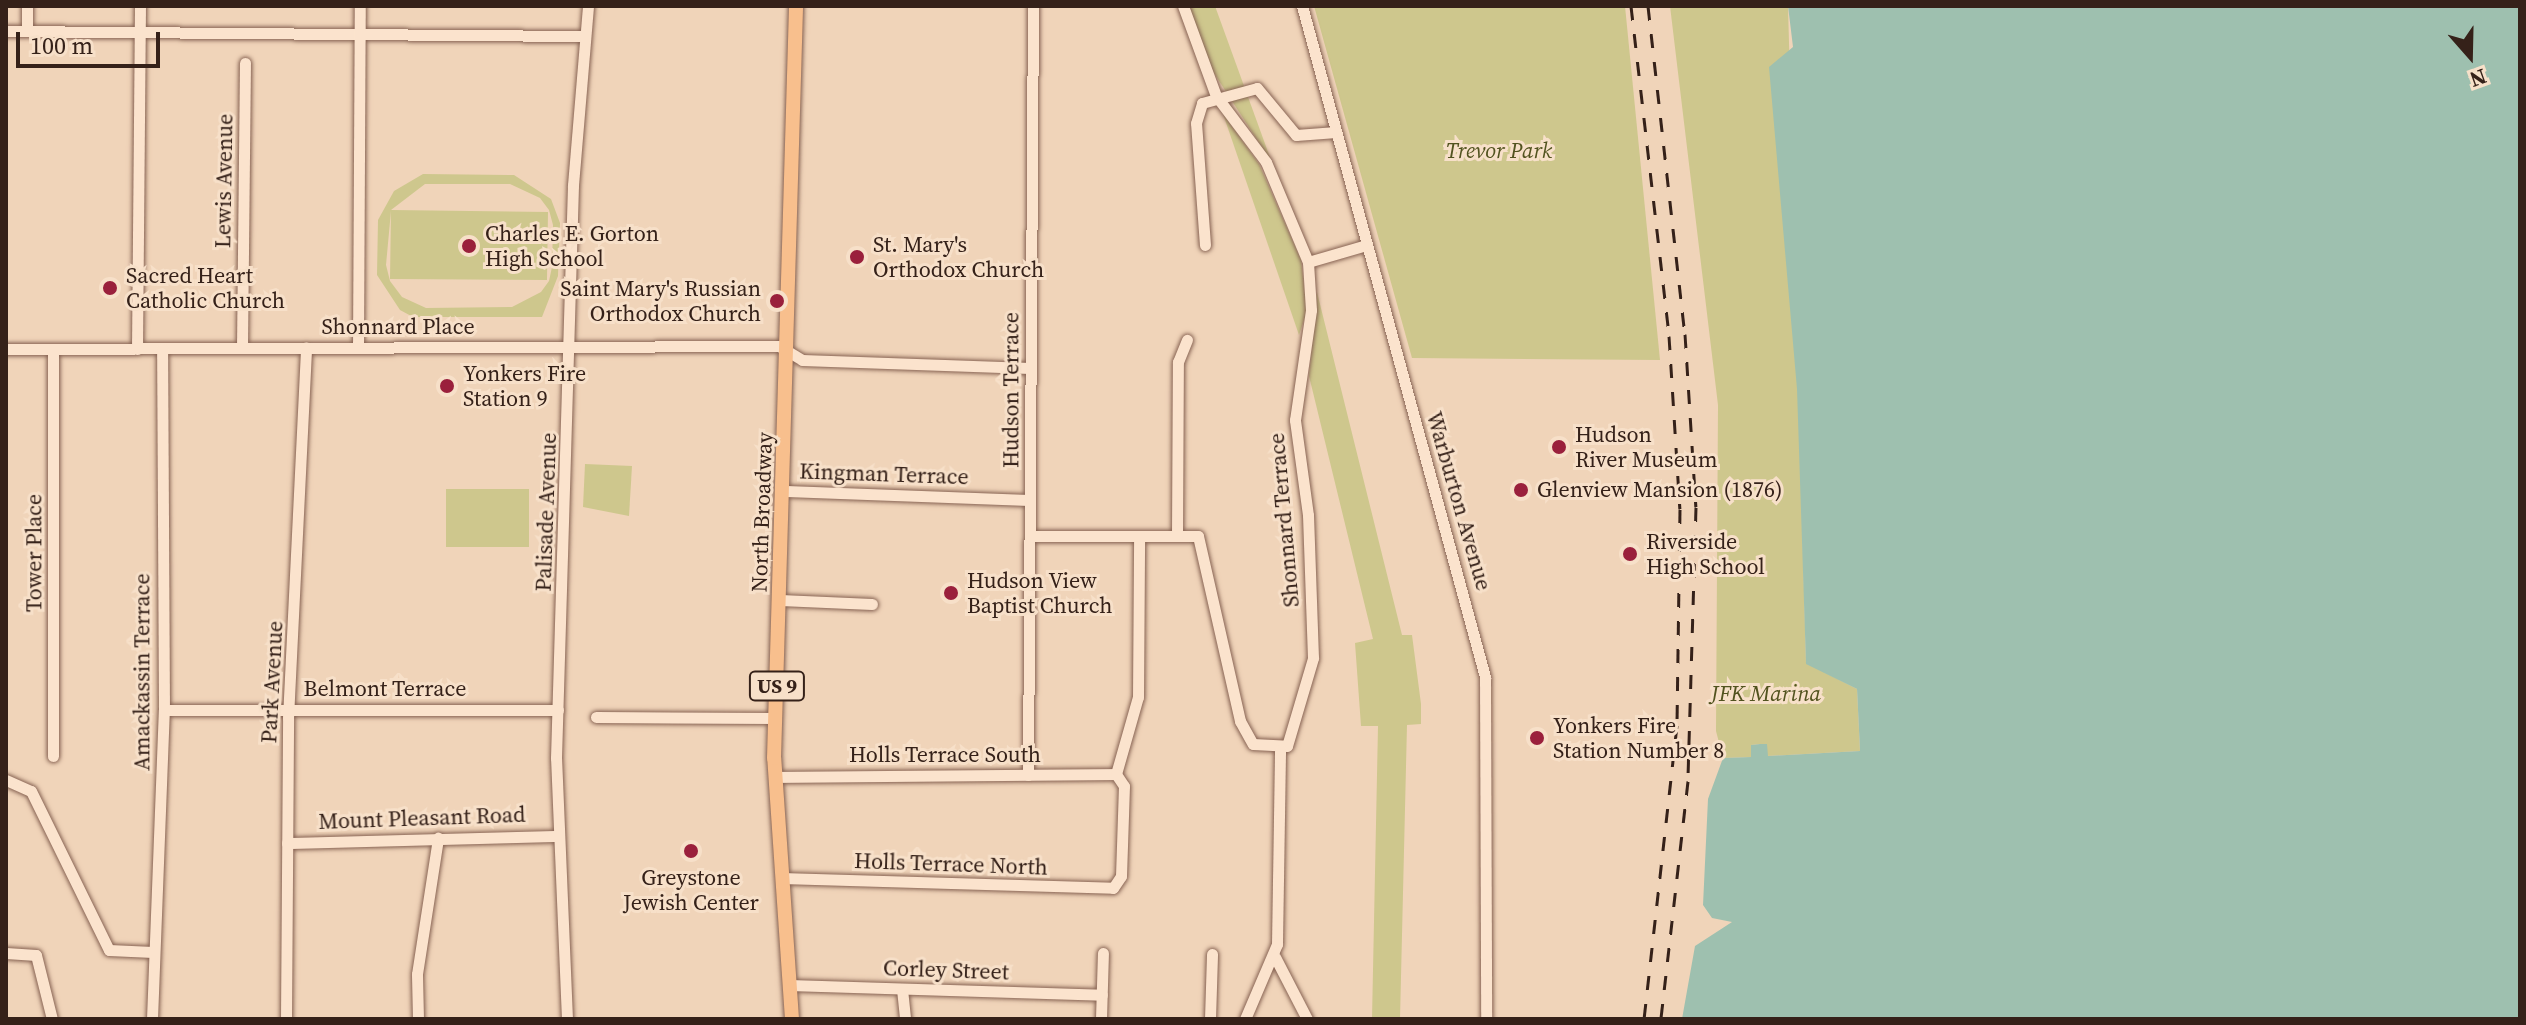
<!DOCTYPE html>
<style>
body{margin:0}
#map{position:relative;width:2526px;height:1025px;overflow:hidden;background:#f0d4b9;font-family:"Source Serif 4",serif}
div>[style]{position:absolute}
.green>*{inset:0;background:#cec78d}
.water>*{inset:0;background:#9ec0af}
.roads{filter:drop-shadow(0 0 2px #876353) drop-shadow(0 0 2px #876353)}
.minor>*{height:11px;margin:-5.5px;padding:0 5.5px;transform-origin:5.5px;border-radius:5.5px;background:#fbe3cd}
.major>*{height:14px;margin:-7px;padding:0 7px;transform-origin:7px;border-radius:7px;background:#f8bf8d}
.rail>*{height:3px;margin-top:-1.5px;transform-origin:0;background:repeating-linear-gradient(90deg,#352119 0 14px,transparent 0 28px)}
.dots>*{width:22px;height:22px;translate:-50% -50%;box-sizing:border-box;border:4px solid #f7e0c9;border-radius:50%}
span{translate:-50% -50%;white-space:nowrap;text-align:center;line-height:1.15;-webkit-text-stroke:6px #f7e0c9;paint-order:stroke}
.shield-label span{padding:2px 6px;background:#f7e0c9;border:2px solid;border-radius:6px;-webkit-text-stroke-width:0}
.shield-label{font-size:20px;color:#352119;font-weight:700}
.park-label{font-size:22px;color:#52531f;font-style:italic}
.street-label{font-size:22px;color:#352119}
.poi-label{font-size:22px;color:#352119}
.left{translate:0 -50%;text-align:left}
.right{translate:-100% -50%;text-align:right}
.frame{position:absolute;inset:0;border:8px solid #352119;pointer-events:none}
.north{position:absolute;left:2430px;top:16px;width:80px;height:80px;-webkit-text-stroke:6px #f7e0c9;paint-order:stroke;rotate:160deg;font-size:22px;font-weight:700;line-height:32px;text-align:center;color:#352119}
.north::after{content:'';display:block;margin:auto;width:28px;height:36px;background:#352119;clip-path:polygon(50% 0,100% 100%,50% 72%,0 100%)}
.scale{position:absolute;left:16px;top:32px;width:144px;height:36px;box-sizing:border-box;border:4px solid #352119;border-top:0;padding-left:10px;font-size:24px;line-height:28px;white-space:nowrap;color:#352119;-webkit-text-stroke:6px #f7e0c9;paint-order:stroke}
</style>
<div id="map">
<div class="green">
<div style="clip-path:polygon(1185px 6px,1215px 6px,1272px 163px,1212px 70px)"></div>
<div style="clip-path:polygon(1314px 6px,1625px 6px,1660px 360px,1412px 358px)"></div>
<div style="clip-path:polygon(1670px 6px,1788px 6px,1806px 663px,1857px 689px,1860px 751px,1767px 756px,1767px 744px,1760px 744px,1751px 745px,1751px 757px,1723px 758px,1716px 731px,1718px 405px)"></div>
<div style="clip-path:polygon(1223px 114px,1259px 164px,1301px 260px,1307px 311px,1299px 335px)"></div>
<div style="clip-path:polygon(evenodd,423px 174px,514px 175px,551px 199px,560px 223px,558px 276px,542px 317px,413px 317px,400px 310px,377px 275px,378px 220px,394px 191px,423px 174px,425px 184px,510px 184px,540px 198px,549px 210px,553px 225px,552px 267px,549px 281px,541px 292px,512px 307px,426px 308px,402px 297px,390px 281px,386px 265px,391px 211px,390px 279px,547px 280px,548px 212px,391px 210px,425px 184px)"></div>
<div style="clip-path:polygon(1317px 292px,1402px 635px,1412px 635px,1421px 704px,1421px 724px,1407px 725px,1400px 1019px,1372px 1019px,1378px 726px,1361px 726px,1355px 643px,1373px 639px,1309px 376px)"></div>
<div style="clip-path:polygon(585px 464px,632px 466px,629px 516px,583px 507px)"></div>
<div style="clip-path:polygon(446px 489px,529px 489px,529px 547px,446px 547px)"></div>
</div>
<div class="water">
<div style="clip-path:polygon(1788px 6px,2520px 6px,2520px 1019px,1682px 1019px,1695px 946px,1732px 922px,1712px 918px,1703px 905px,1708px 799px,1723px 758px,1751px 757px,1751px 745px,1760px 744px,1767px 744px,1768px 756px,1860px 751px,1857px 689px,1806px 664px,1797px 389px,1769px 67px,1793px 47px)"></div>
</div>
<div class="roads">
<div class="minor">
<div style="left:1302px;top:6px;width:696px;rotate:74.74deg"></div>
<div style="left:1485px;top:677px;width:342px;rotate:89.8deg"></div>
<div style="left:6px;top:31px;width:578px;rotate:0.5deg"></div>
<div style="left:27px;top:31px;width:25px;rotate:-90deg"></div>
<div style="left:1205px;top:245px;width:122px;rotate:-94.2deg"></div>
<div style="left:1196px;top:123px;width:21px;rotate:-73deg"></div>
<div style="left:1202px;top:103px;width:57px;rotate:-15.3deg"></div>
<div style="left:1257px;top:88px;width:61px;rotate:50.3deg"></div>
<div style="left:1296px;top:135px;width:40px;rotate:-4.3deg"></div>
<div style="left:1308px;top:262px;width:60px;rotate:-16.3deg"></div>
<div style="left:358px;top:347px;width:341px;rotate:-89.7deg"></div>
<div style="left:242px;top:348px;width:285px;rotate:-89.4deg"></div>
<div style="left:6px;top:349px;width:773px;rotate:-0.22deg"></div>
<div style="left:779px;top:346px;width:27px;rotate:31deg"></div>
<div style="left:802px;top:360px;width:228px;rotate:2deg"></div>
<div style="left:137px;top:349px;width:343px;rotate:-89.5deg"></div>
<div style="left:53px;top:350px;width:406px;rotate:90deg"></div>
<div style="left:785px;top:491px;width:245px;rotate:2.1deg"></div>
<div style="left:1030px;top:536px;width:168px"></div>
<div style="left:1198px;top:536px;width:190px;rotate:77.2deg"></div>
<div style="left:1240px;top:721px;width:26px;rotate:61deg"></div>
<div style="left:1253px;top:744px;width:34px;rotate:3deg"></div>
<div style="left:1287px;top:746px;width:92px;rotate:-73.5deg"></div>
<div style="left:1313px;top:658px;width:143px;rotate:-92deg"></div>
<div style="left:1308px;top:515px;width:96px;rotate:-97.8deg"></div>
<div style="left:1295px;top:420px;width:111px;rotate:-81.7deg"></div>
<div style="left:1311px;top:310px;width:48px;rotate:-93.6deg"></div>
<div style="left:1308px;top:262px;width:108px;rotate:-112.8deg"></div>
<div style="left:1266px;top:162px;width:83px;rotate:-127.1deg"></div>
<div style="left:1216px;top:96px;width:96px;rotate:-110.1deg"></div>
<div style="left:1177px;top:536px;width:174px;rotate:-89.7deg"></div>
<div style="left:1178px;top:362px;width:24px;rotate:-68deg"></div>
<div style="left:780px;top:600px;width:92px;rotate:2.5deg"></div>
<div style="left:164px;top:710px;width:394px"></div>
<div style="left:596px;top:717px;width:180px;rotate:0.3deg"></div>
<div style="left:1116px;top:774px;width:80px;rotate:-74.1deg"></div>
<div style="left:1138px;top:697px;width:161px;rotate:-89.6deg"></div>
<div style="left:1028px;top:775px;width:769px;rotate:-89.63deg"></div>
<div style="left:775px;top:777px;width:341px;rotate:-0.5deg"></div>
<div style="left:6px;top:780px;width:27px;rotate:24deg"></div>
<div style="left:31px;top:791px;width:177px;rotate:63.9deg"></div>
<div style="left:109px;top:950px;width:44px;rotate:2.6deg"></div>
<div style="left:287px;top:843px;width:271px;rotate:-1.5deg"></div>
<div style="left:781px;top:878px;width:332px;rotate:1.7deg"></div>
<div style="left:1113px;top:888px;width:14px;rotate:-56deg"></div>
<div style="left:1121px;top:876px;width:90px;rotate:-88.1deg"></div>
<div style="left:1124px;top:786px;width:14px;rotate:-124deg"></div>
<div style="left:6px;top:953px;width:30px;rotate:4deg"></div>
<div style="left:36px;top:955px;width:66px;rotate:76deg"></div>
<div style="left:1275px;top:957px;width:70px;rotate:62.7deg"></div>
<div style="left:789px;top:985px;width:313px;rotate:1.8deg"></div>
<div style="left:902px;top:989px;width:30px;rotate:84deg"></div>
<div style="left:152px;top:1019px;width:309px;rotate:-87.8deg"></div>
<div style="left:164px;top:710px;width:361px;rotate:-90.3deg"></div>
<div style="left:286px;top:1019px;width:301px;rotate:-89.6deg"></div>
<div style="left:288px;top:718px;width:371px;rotate:-87.2deg"></div>
<div style="left:418px;top:1019px;width:45px;rotate:-91.3deg"></div>
<div style="left:417px;top:974px;width:138px;rotate:-81.2deg"></div>
<div style="left:567px;top:1019px;width:261px;rotate:-92.4deg"></div>
<div style="left:556px;top:758px;width:573px;rotate:-88.3deg"></div>
<div style="left:573px;top:185px;width:180px;rotate:-85.2deg"></div>
<div style="left:1101px;top:1019px;width:66px;rotate:-88.3deg"></div>
<div style="left:1210px;top:1019px;width:65px;rotate:-88.2deg"></div>
<div style="left:1245px;top:1019px;width:82px;rotate:-66.9deg"></div>
<div style="left:1277px;top:944px;width:194px;rotate:-89.1deg"></div>
</div>
<div class="major">
<div style="left:792px;top:1019px;width:262px;rotate:-93.9deg"></div>
<div style="left:774px;top:758px;width:752px;rotate:-88.32deg"></div>
</div>
</div>
<div class="rail">
<div style="left:1631px;top:6px;width:332px;rotate:83.4deg"></div>
<div style="left:1669px;top:336px;width:173px;rotate:86.4deg"></div>
<div style="left:1680px;top:509px;width:216px;rotate:90.8deg"></div>
<div style="left:1677px;top:725px;width:296px;rotate:96.4deg"></div>
<div style="left:1648px;top:6px;width:330px;rotate:83.6deg"></div>
<div style="left:1685px;top:334px;width:173px;rotate:86.4deg"></div>
<div style="left:1696px;top:507px;width:274px;rotate:91.7deg"></div>
<div style="left:1688px;top:781px;width:240px;rotate:96.5deg"></div>
</div>
<div class="dots">
<div style="left:469px;top:246px;background:#9a203c"></div>
<div style="left:857px;top:257px;background:#9a203c"></div>
<div style="left:110px;top:288px;background:#9a203c"></div>
<div style="left:777px;top:301px;background:#9a203c"></div>
<div style="left:447px;top:386px;background:#9a203c"></div>
<div style="left:1559px;top:447px;background:#9a203c"></div>
<div style="left:1521px;top:490px;background:#9a203c"></div>
<div style="left:1630px;top:554px;background:#9a203c"></div>
<div style="left:951px;top:593px;background:#9a203c"></div>
<div style="left:1537px;top:738px;background:#9a203c"></div>
<div style="left:691px;top:851px;background:#9a203c"></div>
</div>
<div class="shield-label">
<span style="left:777px;top:686px">US 9</span>
</div>
<div class="park-label">
<span style="left:1499px;top:151px">Trevor Park</span>
<span style="left:1766px;top:694px">JFK Marina</span>
</div>
<div class="street-label">
<span style="left:224px;top:181px;rotate:-89deg">Lewis Avenue</span>
<span style="left:398px;top:327px">Shonnard Place</span>
<span style="left:1011px;top:390px;rotate:-90deg">Hudson Terrace</span>
<span style="left:884px;top:474px;rotate:2deg">Kingman Terrace</span>
<span style="left:1459px;top:501px;rotate:74deg">Warburton Avenue</span>
<span style="left:546px;top:512px;rotate:-88deg">Palisade Avenue</span>
<span style="left:762px;top:512px;rotate:-88deg">North Broadway</span>
<span style="left:1284px;top:520px;rotate:-95deg">Shonnard Terrace</span>
<span style="left:34px;top:553px;rotate:-90deg">Tower Place</span>
<span style="left:142px;top:672px;rotate:-90deg">Amackassin Terrace</span>
<span style="left:272px;top:682px;rotate:-87deg">Park Avenue</span>
<span style="left:385px;top:689px">Belmont Terrace</span>
<span style="left:945px;top:755px">Holls Terrace South</span>
<span style="left:422px;top:818px;rotate:-2deg">Mount Pleasant Road</span>
<span style="left:951px;top:864px;rotate:2deg">Holls Terrace North</span>
<span style="left:946px;top:970px;rotate:2deg">Corley Street</span>
</div>
<div class="poi-label">
<span class="left" style="left:485px;top:246px">Charles E. Gorton<br>High School</span>
<span class="left" style="left:873px;top:257px">St. Mary's<br>Orthodox Church</span>
<span class="left" style="left:126px;top:288px">Sacred Heart<br>Catholic Church</span>
<span class="right" style="left:761px;top:301px">Saint Mary's Russian<br>Orthodox Church</span>
<span class="left" style="left:463px;top:386px">Yonkers Fire<br>Station 9</span>
<span class="left" style="left:1575px;top:447px">Hudson<br>River Museum</span>
<span class="left" style="left:1537px;top:490px">Glenview Mansion (1876)</span>
<span class="left" style="left:1646px;top:554px">Riverside<br>High School</span>
<span class="left" style="left:967px;top:593px">Hudson View<br>Baptist Church</span>
<span class="left" style="left:1553px;top:738px">Yonkers Fire<br>Station Number 8</span>
<span style="left:691px;top:890px">Greystone<br>Jewish Center</span>
</div>
<div class="frame"></div>
<div class="north">N</div>
<div class="scale">100 m</div>
</div>
